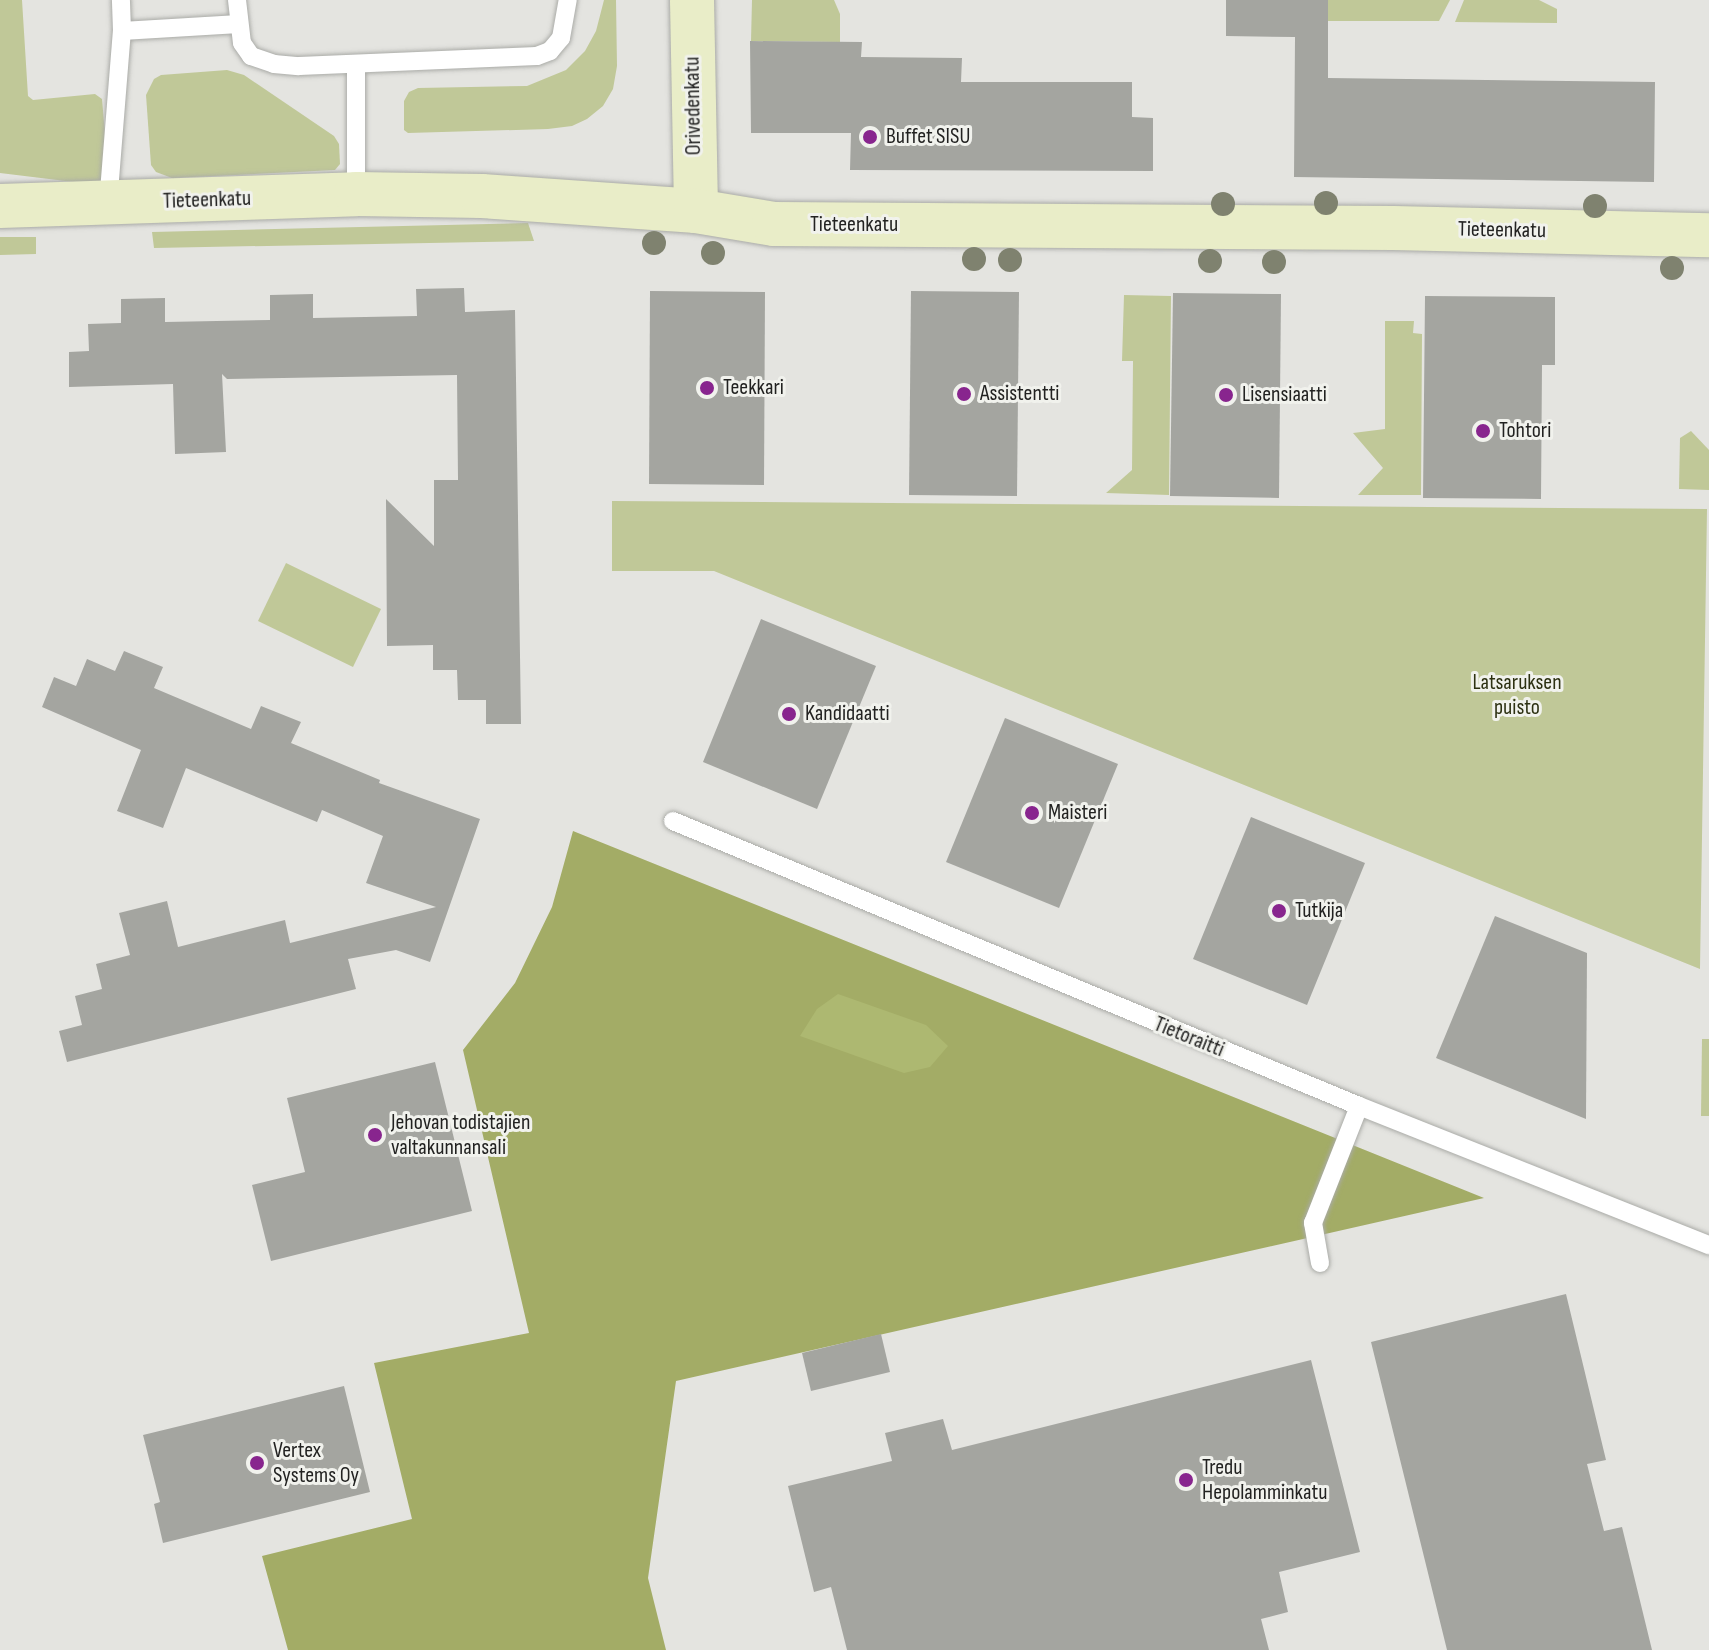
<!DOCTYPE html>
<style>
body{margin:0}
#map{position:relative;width:1709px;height:1650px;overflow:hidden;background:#e4e4e0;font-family:"Sofia Sans Condensed",sans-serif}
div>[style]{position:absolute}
.green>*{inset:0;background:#c0c898}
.forest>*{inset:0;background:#a3ac66}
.water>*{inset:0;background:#adb871}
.building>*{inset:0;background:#a4a5a0}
.roads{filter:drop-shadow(0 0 2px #aaaba7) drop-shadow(0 0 2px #aaaba7)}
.lane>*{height:18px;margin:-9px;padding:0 9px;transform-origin:9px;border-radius:9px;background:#fff}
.secondary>*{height:44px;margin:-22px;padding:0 22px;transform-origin:22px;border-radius:22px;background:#e9edc8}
.trees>*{width:24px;height:24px;margin:-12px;border-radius:50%;background:#7f826f}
.dots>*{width:22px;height:22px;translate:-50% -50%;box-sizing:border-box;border:4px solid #f1f2ed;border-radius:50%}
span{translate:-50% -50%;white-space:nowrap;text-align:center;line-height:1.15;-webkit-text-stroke:6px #f1f2ed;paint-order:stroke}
.street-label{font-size:22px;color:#222221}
.poi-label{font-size:22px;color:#222221}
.left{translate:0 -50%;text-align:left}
.park-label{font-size:22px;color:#2d3112}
</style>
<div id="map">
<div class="green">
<div style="clip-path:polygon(0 0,22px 0,28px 96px,33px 100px,95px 94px,102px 99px,108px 169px,101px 181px,90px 184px,0 173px)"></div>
<div style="clip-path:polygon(604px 0,616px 0,617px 66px,613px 89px,603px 106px,587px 119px,572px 126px,548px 129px,408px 133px,404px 130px,404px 101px,409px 92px,418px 88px,527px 86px,566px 70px,585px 51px,596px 31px)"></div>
<div style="clip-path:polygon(752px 0,834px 0,840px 14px,840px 42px,751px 41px)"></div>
<div style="clip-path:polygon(1328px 0,1450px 0,1439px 21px,1328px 21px)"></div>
<div style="clip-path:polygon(1464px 0,1539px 0,1557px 9px,1557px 23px,1455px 22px)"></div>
<div style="clip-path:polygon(227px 70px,244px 75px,334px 136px,339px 144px,340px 164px,335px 170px,172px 178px,156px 172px,151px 165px,146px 95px,154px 79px,161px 75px)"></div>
<div style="clip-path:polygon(528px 223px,534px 241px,154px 248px,152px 232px)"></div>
<div style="clip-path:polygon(0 237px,36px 237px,36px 254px,0 255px)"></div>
<div style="clip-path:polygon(1124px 295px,1171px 296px,1169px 495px,1106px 493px,1132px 470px,1133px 361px,1122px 361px)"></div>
<div style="clip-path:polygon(1385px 321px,1414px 321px,1413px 333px,1422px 334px,1421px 495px,1358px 495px,1383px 468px,1353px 433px,1385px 429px)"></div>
<div style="clip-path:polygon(1691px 431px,1709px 450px,1709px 490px,1679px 489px,1680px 438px)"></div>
<div style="clip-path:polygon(612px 501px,1707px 509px,1700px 969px,714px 571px,612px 571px)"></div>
<div style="clip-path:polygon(286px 563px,381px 609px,353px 667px,258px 621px)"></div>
<div style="clip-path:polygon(1702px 1039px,1709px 1039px,1709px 1116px,1701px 1116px)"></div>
</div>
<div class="forest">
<div style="clip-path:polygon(573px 831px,1484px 1198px,676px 1381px,648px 1578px,666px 1650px,288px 1650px,262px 1556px,412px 1519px,374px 1363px,529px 1333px,463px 1050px,515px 983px,552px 907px)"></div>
</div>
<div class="water">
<div style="clip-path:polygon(838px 994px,926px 1025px,948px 1046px,930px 1067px,904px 1073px,800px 1036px,817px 1009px)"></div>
</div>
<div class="building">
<div style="clip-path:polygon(1226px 0,1328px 0,1328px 78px,1655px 82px,1654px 182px,1294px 177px,1295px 37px,1226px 36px)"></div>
<div style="clip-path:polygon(750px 41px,862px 42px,861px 57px,962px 58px,961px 82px,1132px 82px,1132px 117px,1153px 118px,1153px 171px,850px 170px,851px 133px,751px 133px)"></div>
<div style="clip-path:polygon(464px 288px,465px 312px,515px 310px,521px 724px,486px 724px,486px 700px,458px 700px,457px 670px,433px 670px,433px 645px,387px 646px,386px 499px,434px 546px,434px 480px,458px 480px,457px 375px,227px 379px,222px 374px,226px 452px,175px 454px,173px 384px,69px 387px,69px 352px,89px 351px,88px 324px,121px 323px,121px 299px,165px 298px,165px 322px,270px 320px,270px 295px,313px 294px,313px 318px,417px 316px,416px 289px)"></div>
<div style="clip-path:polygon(650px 291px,765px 292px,764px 485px,649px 484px)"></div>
<div style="clip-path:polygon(911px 291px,1019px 292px,1017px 496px,909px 495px)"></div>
<div style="clip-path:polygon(1173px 293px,1281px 294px,1279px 498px,1170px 496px)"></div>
<div style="clip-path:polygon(1425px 296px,1555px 297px,1555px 365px,1542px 365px,1541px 499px,1423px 498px)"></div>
<div style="clip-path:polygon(761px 619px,876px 666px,817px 809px,703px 762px)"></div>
<div style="clip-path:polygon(124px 651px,163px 667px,154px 688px,251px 729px,261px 706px,301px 722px,291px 743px,380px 780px,379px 783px,480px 819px,430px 962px,396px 950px,348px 959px,356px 989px,67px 1062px,59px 1031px,82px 1025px,75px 996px,102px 989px,96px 964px,130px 955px,119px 913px,167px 901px,178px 947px,285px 920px,290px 943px,436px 907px,366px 883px,383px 836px,322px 810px,317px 822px,186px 768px,163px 828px,117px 811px,141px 750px,42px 707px,54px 677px,76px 686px,87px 659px,115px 671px)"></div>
<div style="clip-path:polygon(1005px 718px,1118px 764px,1059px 908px,946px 862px)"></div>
<div style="clip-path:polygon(1251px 817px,1365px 863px,1307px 1005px,1193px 959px)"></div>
<div style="clip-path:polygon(1495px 916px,1587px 953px,1586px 1119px,1436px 1058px)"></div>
<div style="clip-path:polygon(435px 1062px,472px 1211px,271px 1261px,252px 1185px,305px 1172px,287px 1098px)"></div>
<div style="clip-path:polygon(1566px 1294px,1606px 1460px,1587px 1464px,1604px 1531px,1622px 1527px,1652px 1650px,1447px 1650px,1371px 1342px)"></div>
<div style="clip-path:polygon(881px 1334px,890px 1372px,811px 1391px,802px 1353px)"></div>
<div style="clip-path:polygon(1311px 1360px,1360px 1552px,1279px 1572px,1288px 1612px,1261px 1619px,1269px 1650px,847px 1650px,831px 1587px,814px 1592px,788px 1486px,892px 1461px,885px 1433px,943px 1419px,952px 1450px)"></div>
<div style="clip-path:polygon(344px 1386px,370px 1492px,163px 1543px,154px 1504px,160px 1502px,143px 1435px)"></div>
</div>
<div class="roads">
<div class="lane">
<div style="left:237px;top:0;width:43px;rotate:83.4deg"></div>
<div style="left:242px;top:43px;width:16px;rotate:55deg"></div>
<div style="left:251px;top:56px;width:24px;rotate:19deg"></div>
<div style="left:274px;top:64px;width:25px;rotate:5deg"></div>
<div style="left:299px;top:66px;width:238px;rotate:-2.4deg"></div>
<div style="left:537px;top:56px;width:14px;rotate:-21deg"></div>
<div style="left:550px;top:51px;width:17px;rotate:-50deg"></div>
<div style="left:561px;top:38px;width:39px;rotate:-80deg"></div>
<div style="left:122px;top:31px;width:117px;rotate:-3.4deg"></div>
<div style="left:356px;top:64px;width:129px;rotate:90deg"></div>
<div style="left:108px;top:204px;width:174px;rotate:-85.4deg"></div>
<div style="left:122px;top:31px;width:31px;rotate:-92deg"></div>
<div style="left:673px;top:821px;width:743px;rotate:22.56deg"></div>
<div style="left:1359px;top:1106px;width:377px;rotate:21.7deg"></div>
<div style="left:1320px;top:1263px;width:41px;rotate:-99.9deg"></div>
<div style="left:1313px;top:1223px;width:126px;rotate:-68.5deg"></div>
</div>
<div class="secondary">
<div style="left:692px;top:0;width:211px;rotate:88.9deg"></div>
<div style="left:0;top:206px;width:356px;rotate:-1.9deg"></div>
<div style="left:356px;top:194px;width:126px;rotate:0.9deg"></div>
<div style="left:482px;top:196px;width:215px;rotate:4deg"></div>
<div style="left:696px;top:211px;width:79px;rotate:9.5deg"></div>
<div style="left:774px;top:224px;width:619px;rotate:0.37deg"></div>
<div style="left:1393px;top:228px;width:316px;rotate:1.3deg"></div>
</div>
</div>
<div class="trees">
<div style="left:1326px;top:203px"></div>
<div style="left:1223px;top:204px"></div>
<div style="left:1595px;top:206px"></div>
<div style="left:654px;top:243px"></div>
<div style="left:713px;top:253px"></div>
<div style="left:974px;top:259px"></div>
<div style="left:1010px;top:260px"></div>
<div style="left:1210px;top:261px"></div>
<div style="left:1274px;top:262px"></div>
<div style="left:1672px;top:268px"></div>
</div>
<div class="dots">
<div style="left:870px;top:137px;background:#88258e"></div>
<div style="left:707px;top:388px;background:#88258e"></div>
<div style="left:964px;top:394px;background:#88258e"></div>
<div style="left:1226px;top:395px;background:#88258e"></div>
<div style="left:1483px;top:431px;background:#88258e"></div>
<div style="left:789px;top:714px;background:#88258e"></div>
<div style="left:1032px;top:813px;background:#88258e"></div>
<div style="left:1279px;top:911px;background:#88258e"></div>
<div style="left:375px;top:1135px;background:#88258e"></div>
<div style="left:257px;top:1463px;background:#88258e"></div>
<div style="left:1186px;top:1480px;background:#88258e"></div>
</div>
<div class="street-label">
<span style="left:693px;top:106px;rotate:-91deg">Orivedenkatu</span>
<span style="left:207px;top:200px;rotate:-2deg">Tieteenkatu</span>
<span style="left:854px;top:225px">Tieteenkatu</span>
<span style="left:1502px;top:230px;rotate:1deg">Tieteenkatu</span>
<span style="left:1189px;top:1037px;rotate:22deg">Tietoraitti</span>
</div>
<div class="poi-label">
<span class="left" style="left:886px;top:137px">Buffet SISU</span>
<span class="left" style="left:723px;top:388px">Teekkari</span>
<span class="left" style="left:980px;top:394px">Assistentti</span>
<span class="left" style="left:1242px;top:395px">Lisensiaatti</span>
<span class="left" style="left:1499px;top:431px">Tohtori</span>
<span class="left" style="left:805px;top:714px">Kandidaatti</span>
<span class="left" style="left:1048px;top:813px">Maisteri</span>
<span class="left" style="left:1295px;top:911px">Tutkija</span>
<span class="left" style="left:391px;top:1135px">Jehovan todistajien<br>valtakunnansali</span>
<span class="left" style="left:273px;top:1463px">Vertex<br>Systems Oy</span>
<span class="left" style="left:1202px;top:1480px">Tredu<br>Hepolamminkatu</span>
</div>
<div class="park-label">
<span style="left:1517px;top:695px">Latsaruksen<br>puisto</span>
</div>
</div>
